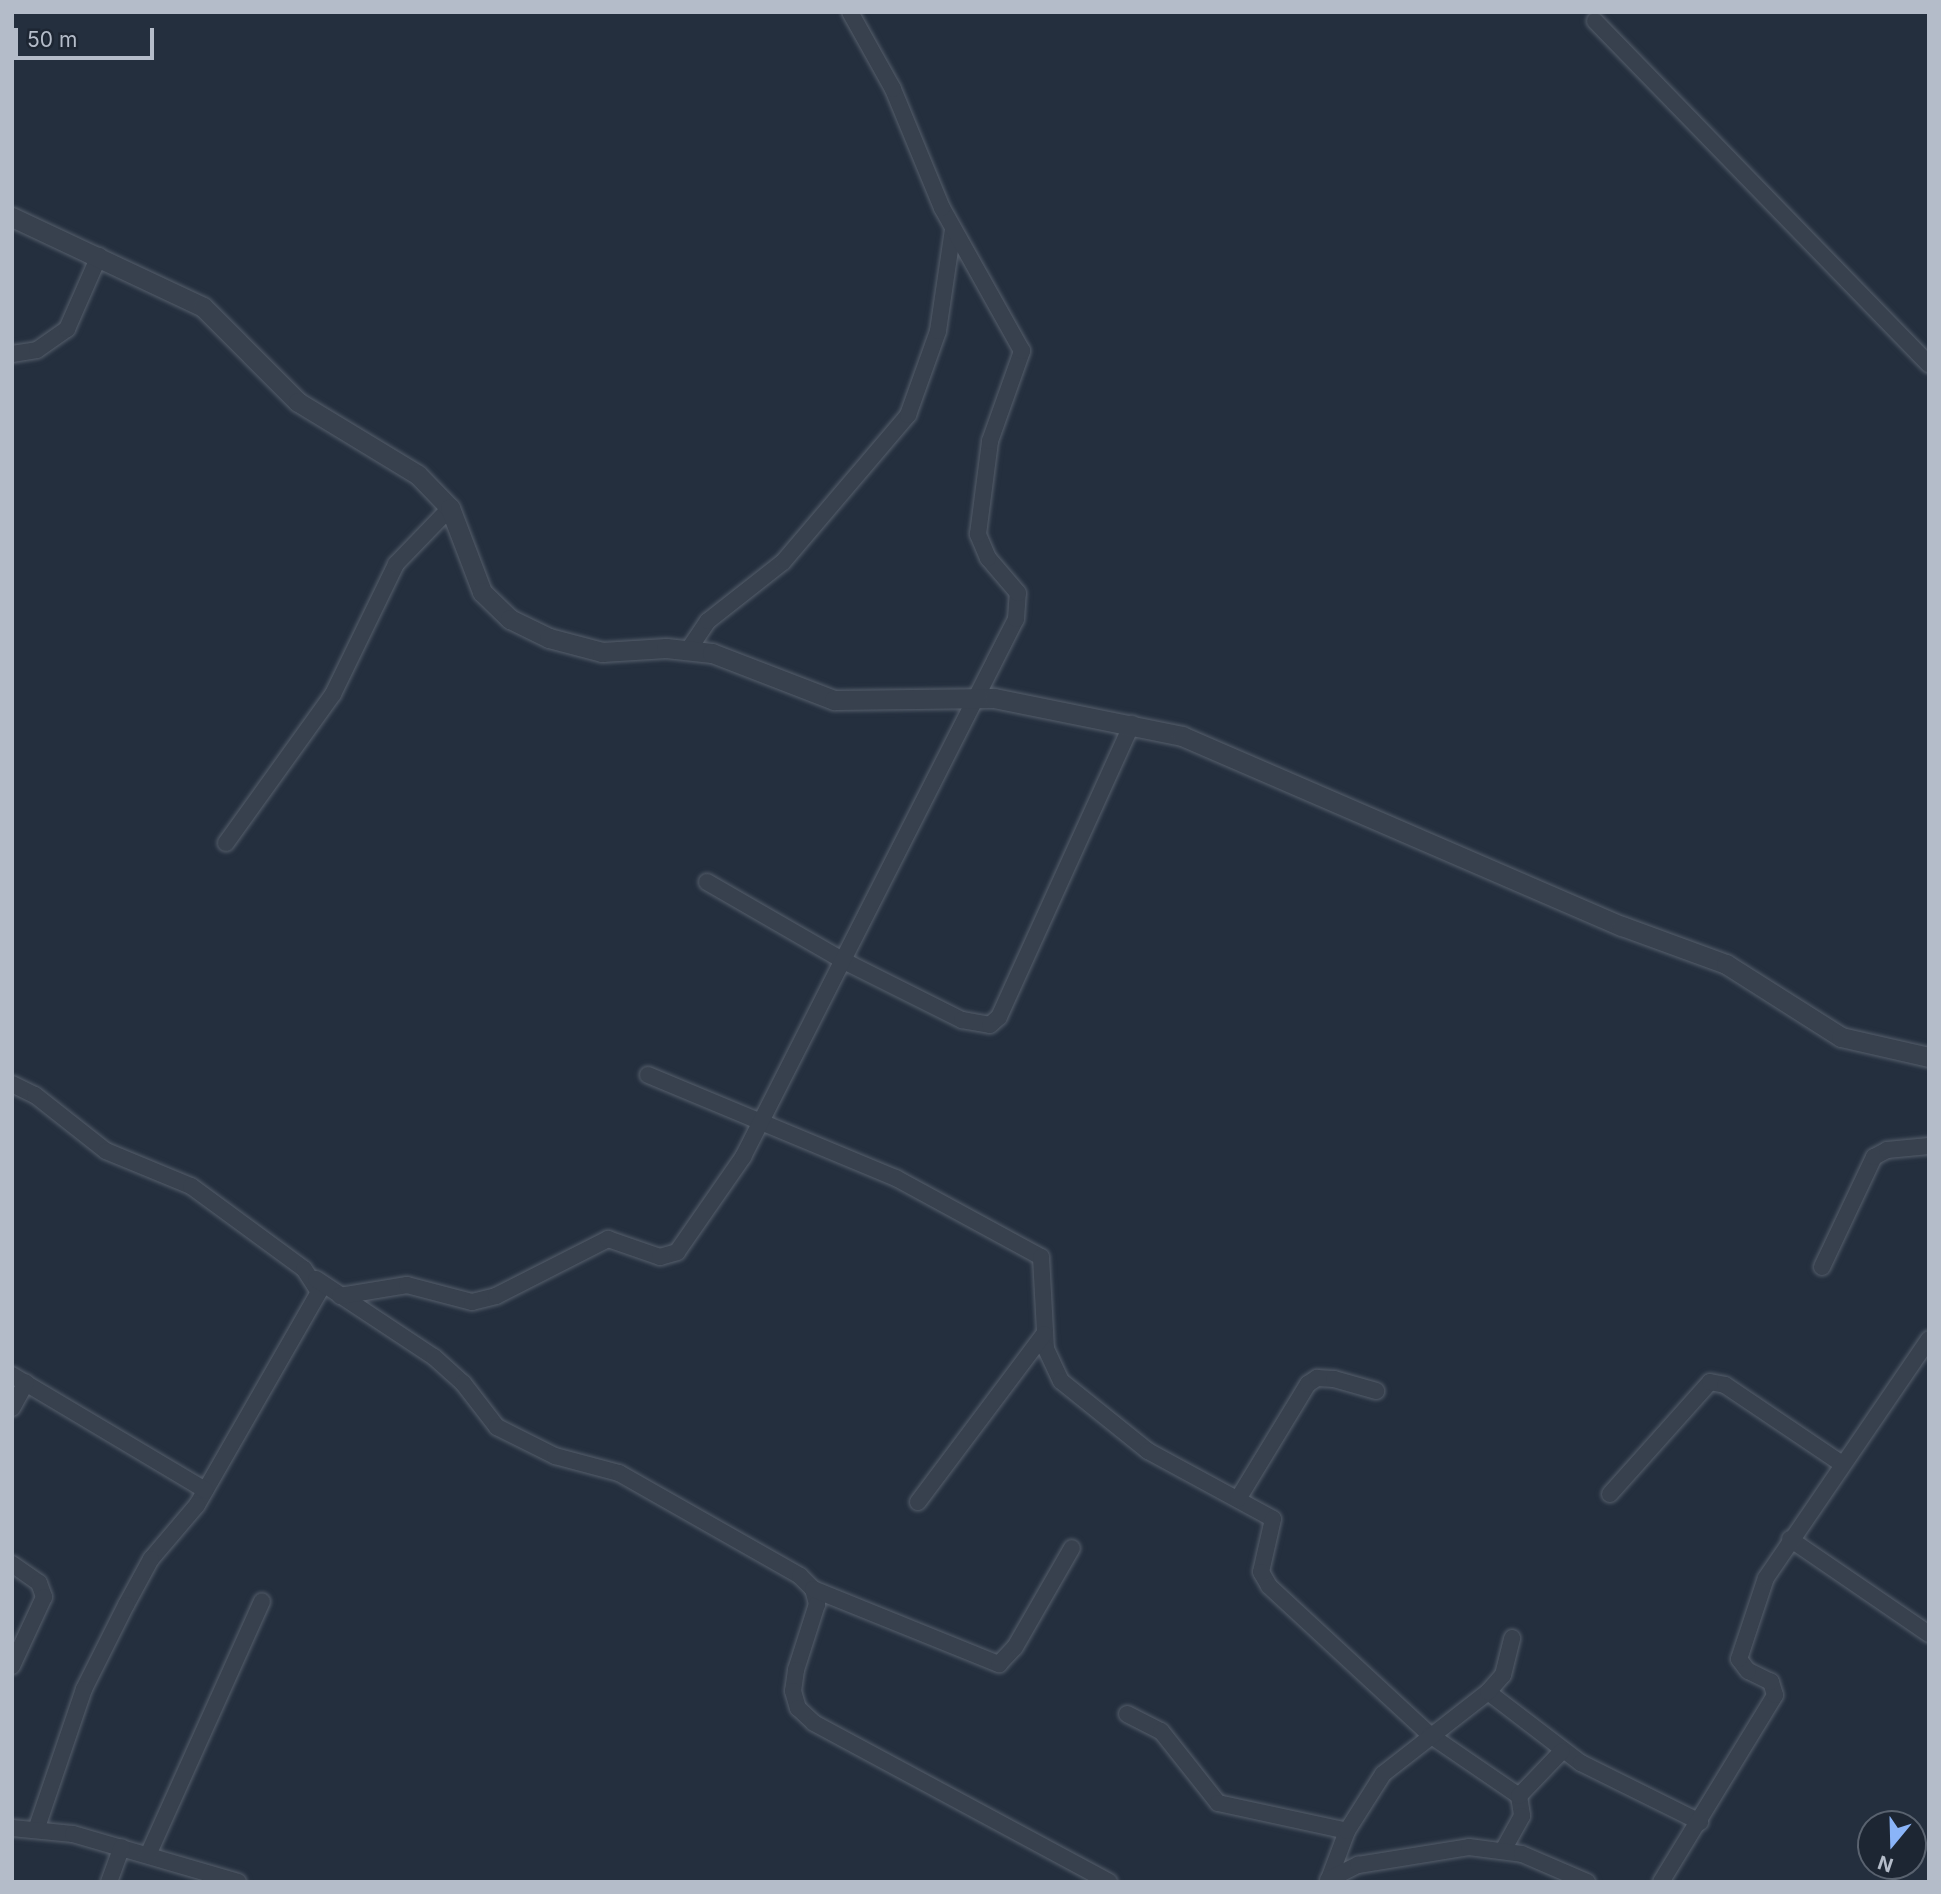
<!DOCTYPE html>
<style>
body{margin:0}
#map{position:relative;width:1941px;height:1894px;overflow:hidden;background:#242f3e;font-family:Inter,sans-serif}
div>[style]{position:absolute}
.roads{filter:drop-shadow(0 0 2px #565f6c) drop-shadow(0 0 2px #565f6c)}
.minor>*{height:16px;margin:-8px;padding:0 8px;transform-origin:8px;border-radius:8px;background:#38414e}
.tertiary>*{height:19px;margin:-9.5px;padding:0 9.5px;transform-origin:9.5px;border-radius:9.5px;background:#38414e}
span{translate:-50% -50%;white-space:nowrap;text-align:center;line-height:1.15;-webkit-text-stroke:5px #1d2633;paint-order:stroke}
.frame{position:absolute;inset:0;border:14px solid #b4bcc9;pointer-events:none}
.north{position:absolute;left:1857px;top:1810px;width:70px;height:70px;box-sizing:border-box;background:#1d2633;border:2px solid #59626f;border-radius:50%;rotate:199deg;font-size:19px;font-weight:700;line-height:28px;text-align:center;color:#b4bcc9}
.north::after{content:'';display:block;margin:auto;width:24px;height:32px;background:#8ab4f8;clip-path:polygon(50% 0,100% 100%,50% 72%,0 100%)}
.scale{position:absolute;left:14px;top:28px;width:140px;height:32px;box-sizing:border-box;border:4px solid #b4bcc9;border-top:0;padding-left:9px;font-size:21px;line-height:24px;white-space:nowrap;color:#b4bcc9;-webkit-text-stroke:5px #1d2633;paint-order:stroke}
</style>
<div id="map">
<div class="roads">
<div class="minor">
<div style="left:1595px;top:21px;width:479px;rotate:45.8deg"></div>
<div style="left:12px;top:354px;width:25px;rotate:-9deg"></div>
<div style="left:37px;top:350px;width:37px;rotate:-35deg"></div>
<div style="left:67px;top:329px;width:80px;rotate:-66.3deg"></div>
<div style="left:689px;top:649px;width:34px;rotate:-56deg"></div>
<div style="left:708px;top:621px;width:95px;rotate:-38.2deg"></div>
<div style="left:783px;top:562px;width:193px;rotate:-49.6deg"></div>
<div style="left:908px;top:415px;width:89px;rotate:-70.3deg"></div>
<div style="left:938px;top:331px;width:102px;rotate:-81.6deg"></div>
<div style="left:226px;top:843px;width:183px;rotate:-54.3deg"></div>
<div style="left:333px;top:694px;width:144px;rotate:-64.1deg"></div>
<div style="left:396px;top:564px;width:78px;rotate:-46deg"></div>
<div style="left:707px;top:882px;width:158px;rotate:30deg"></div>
<div style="left:844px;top:961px;width:132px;rotate:26.6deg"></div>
<div style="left:962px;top:1020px;width:28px;rotate:10deg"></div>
<div style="left:990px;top:1025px;width:12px;rotate:-42deg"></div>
<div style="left:999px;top:1017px;width:322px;rotate:-65.6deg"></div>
<div style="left:648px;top:1075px;width:269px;rotate:22.6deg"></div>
<div style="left:896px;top:1178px;width:165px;rotate:28.6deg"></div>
<div style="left:1041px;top:1257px;width:92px;rotate:86.9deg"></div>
<div style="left:1046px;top:1349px;width:35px;rotate:65deg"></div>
<div style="left:1061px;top:1381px;width:112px;rotate:38.8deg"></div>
<div style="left:1148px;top:1451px;width:142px;rotate:28.5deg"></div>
<div style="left:1273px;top:1519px;width:54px;rotate:102.8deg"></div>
<div style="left:1261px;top:1572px;width:16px;rotate:60deg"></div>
<div style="left:1269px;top:1586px;width:219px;rotate:42.8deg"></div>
<div style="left:1430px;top:1735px;width:108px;rotate:34.4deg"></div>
<div style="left:1519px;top:1796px;width:20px;rotate:81deg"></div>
<div style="left:1522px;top:1816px;width:39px;rotate:119deg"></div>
<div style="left:12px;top:1084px;width:25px;rotate:26deg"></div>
<div style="left:35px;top:1095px;width:90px;rotate:38.3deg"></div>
<div style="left:106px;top:1151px;width:92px;rotate:22.4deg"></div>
<div style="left:191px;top:1186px;width:140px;rotate:36.3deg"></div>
<div style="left:304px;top:1269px;width:27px;rotate:57deg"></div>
<div style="left:319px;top:1292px;width:245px;rotate:119.8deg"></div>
<div style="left:197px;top:1505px;width:71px;rotate:130.4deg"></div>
<div style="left:151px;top:1559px;width:52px;rotate:118.5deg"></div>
<div style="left:126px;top:1605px;width:94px;rotate:116.6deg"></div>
<div style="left:84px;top:1689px;width:149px;rotate:108.8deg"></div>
<div style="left:1822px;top:1267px;width:122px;rotate:-64.7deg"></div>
<div style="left:1874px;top:1157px;width:15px;rotate:-28deg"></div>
<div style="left:1887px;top:1150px;width:42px;rotate:-5.4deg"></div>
<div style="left:316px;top:1279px;width:141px;rotate:33.5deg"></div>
<div style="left:434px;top:1357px;width:39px;rotate:42deg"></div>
<div style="left:463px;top:1383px;width:56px;rotate:52.3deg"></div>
<div style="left:497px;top:1427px;width:65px;rotate:26.6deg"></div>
<div style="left:555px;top:1456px;width:66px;rotate:14.9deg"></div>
<div style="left:619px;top:1473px;width:208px;rotate:29.6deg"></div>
<div style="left:800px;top:1576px;width:18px;rotate:45deg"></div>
<div style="left:813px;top:1589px;width:16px;rotate:75deg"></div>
<div style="left:817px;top:1604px;width:69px;rotate:107.7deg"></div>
<div style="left:796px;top:1670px;width:21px;rotate:98deg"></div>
<div style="left:793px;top:1691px;width:18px;rotate:74deg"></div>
<div style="left:798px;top:1708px;width:22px;rotate:43deg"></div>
<div style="left:814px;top:1723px;width:335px;rotate:28.3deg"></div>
<div style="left:340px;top:1296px;width:68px;rotate:-9.3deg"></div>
<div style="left:407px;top:1285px;width:67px;rotate:14.7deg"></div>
<div style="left:472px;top:1302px;width:25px;rotate:-14deg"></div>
<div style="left:496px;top:1296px;width:126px;rotate:-27deg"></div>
<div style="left:608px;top:1239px;width:55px;rotate:19.1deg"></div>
<div style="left:660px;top:1257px;width:18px;rotate:-16deg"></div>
<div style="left:677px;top:1252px;width:116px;rotate:-55.2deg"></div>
<div style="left:743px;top:1157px;width:603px;rotate:-63.1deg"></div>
<div style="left:1016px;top:619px;width:26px;rotate:-86deg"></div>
<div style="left:1018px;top:593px;width:46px;rotate:-130.6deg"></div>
<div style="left:988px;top:558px;width:26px;rotate:-113deg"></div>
<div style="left:978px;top:534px;width:94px;rotate:-82.6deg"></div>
<div style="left:990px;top:441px;width:96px;rotate:-70.4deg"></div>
<div style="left:1022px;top:351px;width:164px;rotate:-119.2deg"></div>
<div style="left:942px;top:208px;width:129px;rotate:-112.4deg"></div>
<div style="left:893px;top:89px;width:88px;rotate:-119.2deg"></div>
<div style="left:12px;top:1375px;width:225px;rotate:30.8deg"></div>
<div style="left:12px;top:1408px;width:29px;rotate:-61deg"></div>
<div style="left:1610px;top:1494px;width:150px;rotate:-48.2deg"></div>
<div style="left:1710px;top:1382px;width:15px;rotate:11deg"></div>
<div style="left:1725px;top:1385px;width:141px;rotate:34deg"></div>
<div style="left:1238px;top:1499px;width:135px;rotate:-58.7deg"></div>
<div style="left:1308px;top:1384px;width:11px;rotate:-34deg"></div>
<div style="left:1317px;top:1378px;width:17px;rotate:3deg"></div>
<div style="left:1334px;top:1379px;width:44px;rotate:15.9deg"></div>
<div style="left:918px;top:1502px;width:210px;rotate:-53.1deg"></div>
<div style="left:1790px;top:1539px;width:168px;rotate:34.4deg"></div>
<div style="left:12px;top:1564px;width:33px;rotate:35deg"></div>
<div style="left:39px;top:1583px;width:15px;rotate:70deg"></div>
<div style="left:44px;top:1597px;width:76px;rotate:114.9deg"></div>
<div style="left:813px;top:1589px;width:201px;rotate:22deg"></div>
<div style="left:999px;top:1664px;width:23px;rotate:-47deg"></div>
<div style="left:1015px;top:1647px;width:114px;rotate:-60.1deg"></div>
<div style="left:1488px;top:1692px;width:117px;rotate:37.4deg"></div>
<div style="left:1581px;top:1763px;width:133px;rotate:26.4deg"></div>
<div style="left:1127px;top:1714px;width:38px;rotate:27deg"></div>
<div style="left:1161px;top:1731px;width:92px;rotate:51.6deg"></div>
<div style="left:1218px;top:1803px;width:132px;rotate:12.2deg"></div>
<div style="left:1519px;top:1796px;width:62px;rotate:-46.3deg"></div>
<div style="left:12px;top:1828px;width:61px;rotate:5.6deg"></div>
<div style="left:73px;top:1834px;width:172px;rotate:16.2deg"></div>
<div style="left:148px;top:1855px;width:278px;rotate:-65.8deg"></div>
<div style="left:1329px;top:1879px;width:51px;rotate:-69.4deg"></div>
<div style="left:1347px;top:1831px;width:67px;rotate:-57.7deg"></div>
<div style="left:1383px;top:1774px;width:133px;rotate:-38deg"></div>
<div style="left:1488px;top:1692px;width:23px;rotate:-49deg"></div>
<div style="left:1503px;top:1675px;width:38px;rotate:-76deg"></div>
<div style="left:1328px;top:1880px;width:34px;rotate:-27deg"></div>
<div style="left:1358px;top:1865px;width:112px;rotate:-9.2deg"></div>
<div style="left:1469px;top:1847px;width:53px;rotate:7.5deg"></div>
<div style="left:1522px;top:1854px;width:71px;rotate:23.3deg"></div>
<div style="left:109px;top:1882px;width:37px;rotate:-70deg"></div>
<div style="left:1661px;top:1882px;width:219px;rotate:-58.6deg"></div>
<div style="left:1775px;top:1695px;width:14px;rotate:-107deg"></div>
<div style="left:1771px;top:1682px;width:25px;rotate:-154deg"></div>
<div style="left:1748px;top:1671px;width:15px;rotate:-127deg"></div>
<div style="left:1739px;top:1659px;width:85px;rotate:-71.6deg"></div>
<div style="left:1766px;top:1578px;width:289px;rotate:-55.7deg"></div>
</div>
<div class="tertiary">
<div style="left:12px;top:217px;width:211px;rotate:25.2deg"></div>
<div style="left:203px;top:307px;width:134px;rotate:45deg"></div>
<div style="left:298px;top:402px;width:140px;rotate:31.3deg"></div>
<div style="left:418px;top:475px;width:46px;rotate:45.9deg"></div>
<div style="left:450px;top:508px;width:90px;rotate:69.1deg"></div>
<div style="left:482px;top:592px;width:39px;rotate:44deg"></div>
<div style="left:510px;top:619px;width:43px;rotate:26deg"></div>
<div style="left:549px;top:638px;width:55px;rotate:14.8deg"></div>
<div style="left:602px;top:652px;width:64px;rotate:-3.6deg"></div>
<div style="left:666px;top:648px;width:46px;rotate:6.2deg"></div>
<div style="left:712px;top:653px;width:131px;rotate:21.1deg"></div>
<div style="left:834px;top:700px;width:160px;rotate:-0.7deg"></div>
<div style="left:994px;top:698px;width:192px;rotate:11.4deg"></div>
<div style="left:1182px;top:736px;width:479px;rotate:23.4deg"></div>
<div style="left:1622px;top:926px;width:111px;rotate:20.1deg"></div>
<div style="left:1726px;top:964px;width:136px;rotate:32.4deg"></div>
<div style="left:1841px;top:1037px;width:90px;rotate:12.8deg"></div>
</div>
</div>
<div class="frame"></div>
<div class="north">N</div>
<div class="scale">50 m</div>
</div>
